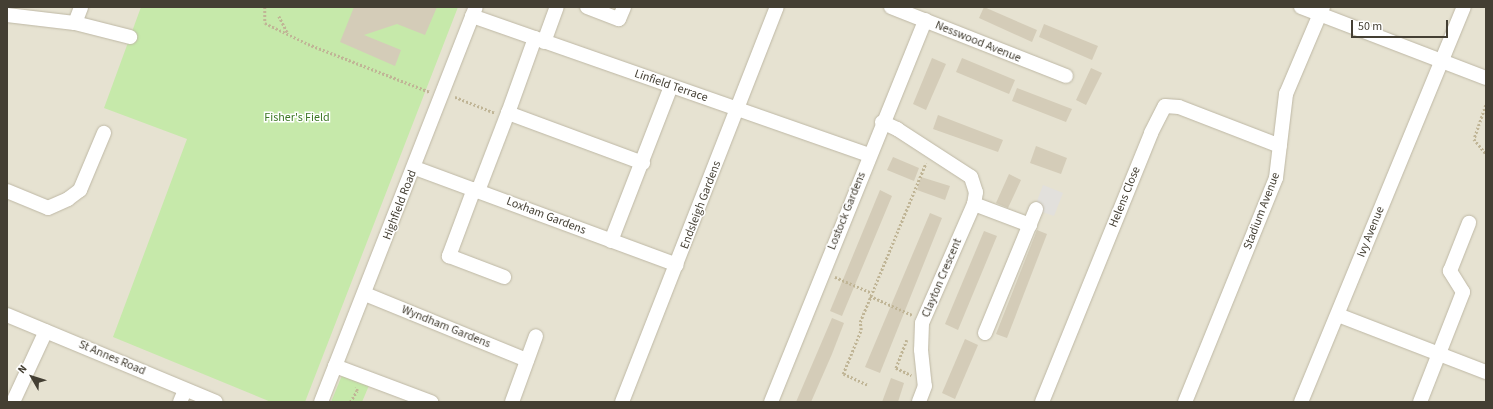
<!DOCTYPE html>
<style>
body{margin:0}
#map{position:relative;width:1493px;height:409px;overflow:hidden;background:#f2efe3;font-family:"Source Sans 3",sans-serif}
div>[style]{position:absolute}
.residential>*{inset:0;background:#e6e2d1}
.green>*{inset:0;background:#c6e9aa}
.parking>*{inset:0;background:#e2e0dc}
.building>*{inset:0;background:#d4ccb8}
.path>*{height:2.5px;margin-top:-1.25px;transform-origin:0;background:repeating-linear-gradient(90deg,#c0b596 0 2px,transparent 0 4px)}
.roads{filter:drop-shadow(0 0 1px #beb8a5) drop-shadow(0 0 1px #beb8a5)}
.minor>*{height:14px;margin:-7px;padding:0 7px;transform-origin:7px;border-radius:7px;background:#fff}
span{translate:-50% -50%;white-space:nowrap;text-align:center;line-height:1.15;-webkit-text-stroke:3px #fff;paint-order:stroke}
.street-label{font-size:12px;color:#443f33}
.park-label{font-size:12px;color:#3c7725}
.frame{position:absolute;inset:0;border:8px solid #443f33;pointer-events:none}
.north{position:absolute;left:12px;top:357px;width:40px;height:40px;-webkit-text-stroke:3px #fff;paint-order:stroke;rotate:309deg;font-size:11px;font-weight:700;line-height:16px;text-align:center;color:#443f33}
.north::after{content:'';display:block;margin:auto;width:14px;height:18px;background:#443f33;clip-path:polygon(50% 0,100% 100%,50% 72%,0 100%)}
.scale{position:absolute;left:1351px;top:20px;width:97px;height:18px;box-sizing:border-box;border:2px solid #443f33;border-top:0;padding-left:5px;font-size:12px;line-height:14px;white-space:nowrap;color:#443f33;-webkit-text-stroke:3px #fff;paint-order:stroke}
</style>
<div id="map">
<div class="residential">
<div style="clip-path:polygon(7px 7px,1486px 7px,1486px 402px,7px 402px)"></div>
</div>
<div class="green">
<div style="clip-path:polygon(141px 7px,458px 7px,305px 402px,271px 402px,113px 337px,187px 139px,104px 108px)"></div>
<div style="clip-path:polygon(343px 373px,370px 383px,362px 402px,331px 402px)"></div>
</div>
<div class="parking">
<div style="clip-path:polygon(1043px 185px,1063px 193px,1054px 216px,1034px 209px)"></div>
</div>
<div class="building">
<div style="clip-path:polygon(354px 7px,437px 7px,425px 35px,397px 24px,364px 35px,401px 50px,395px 66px,340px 42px)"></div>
<div style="clip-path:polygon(984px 7px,1037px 30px,1032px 42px,979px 18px)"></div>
<div style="clip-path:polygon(1044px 24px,1098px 46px,1092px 60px,1039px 37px)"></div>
<div style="clip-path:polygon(932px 58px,946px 64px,926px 110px,913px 104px)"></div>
<div style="clip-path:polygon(962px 58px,1015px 80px,1009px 94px,956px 72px)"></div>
<div style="clip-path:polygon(1091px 68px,1102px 73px,1086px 105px,1076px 100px)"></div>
<div style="clip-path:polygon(1017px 88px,1072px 109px,1066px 122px,1012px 101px)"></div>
<div style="clip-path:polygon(938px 115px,1003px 140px,998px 152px,933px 129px)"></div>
<div style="clip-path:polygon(1036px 146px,1067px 158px,1061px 174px,1030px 163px)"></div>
<div style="clip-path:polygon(893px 157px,919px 168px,914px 181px,887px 170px)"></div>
<div style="clip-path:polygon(1009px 174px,1021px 180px,1008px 208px,996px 203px)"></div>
<div style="clip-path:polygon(921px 177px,950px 186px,945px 200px,917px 190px)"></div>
<div style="clip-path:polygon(880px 190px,892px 196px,842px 316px,830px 311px)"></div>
<div style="clip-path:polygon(930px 213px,942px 218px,880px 373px,865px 367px)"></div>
<div style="clip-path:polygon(1037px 230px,1047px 234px,1007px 338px,996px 334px)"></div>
<div style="clip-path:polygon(984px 231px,997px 236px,958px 330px,945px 324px)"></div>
<div style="clip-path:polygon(832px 318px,844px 323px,832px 354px,811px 402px,796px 402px)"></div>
<div style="clip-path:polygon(965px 339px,978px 345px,955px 399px,942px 393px)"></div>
<div style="clip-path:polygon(891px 378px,904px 383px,898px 402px,882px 402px)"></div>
</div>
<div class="path">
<div style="left:265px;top:7px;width:16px;rotate:90deg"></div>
<div style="left:265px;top:23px;width:48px;rotate:26deg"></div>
<div style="left:308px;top:44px;width:131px;rotate:21.5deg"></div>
<div style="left:279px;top:16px;width:20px;rotate:63deg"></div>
<div style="left:455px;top:97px;width:43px;rotate:21.8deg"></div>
<div style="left:1486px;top:105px;width:36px;rotate:109deg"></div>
<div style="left:1474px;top:139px;width:19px;rotate:51deg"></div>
<div style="left:835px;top:277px;width:40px;rotate:23.4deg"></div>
<div style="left:870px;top:296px;width:46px;rotate:24.3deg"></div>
<div style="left:907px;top:340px;width:30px;rotate:111deg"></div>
<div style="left:896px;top:368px;width:17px;rotate:25deg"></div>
<div style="left:867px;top:385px;width:26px;rotate:-155deg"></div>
<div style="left:843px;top:374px;width:48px;rotate:-67.8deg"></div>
<div style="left:861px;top:330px;width:8px;rotate:-97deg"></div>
<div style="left:860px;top:322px;width:172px;rotate:-67.5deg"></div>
<div style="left:350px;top:402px;width:13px;rotate:-58deg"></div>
<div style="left:357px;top:391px;width:4px;rotate:-104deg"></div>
</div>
<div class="roads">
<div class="minor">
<div style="left:587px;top:7px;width:34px;rotate:21deg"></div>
<div style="left:619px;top:19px;width:13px;rotate:-67deg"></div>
<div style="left:891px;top:7px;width:188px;rotate:21.5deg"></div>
<div style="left:1301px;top:7px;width:198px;rotate:21deg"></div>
<div style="left:7px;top:15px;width:68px;rotate:6.7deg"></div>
<div style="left:75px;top:23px;width:57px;rotate:14.3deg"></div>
<div style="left:472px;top:16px;width:421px;rotate:19.3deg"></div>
<div style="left:75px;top:23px;width:17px;rotate:-69deg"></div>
<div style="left:535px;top:38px;width:80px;rotate:109.8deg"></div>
<div style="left:508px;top:113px;width:144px;rotate:20.3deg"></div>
<div style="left:544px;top:42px;width:37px;rotate:-70deg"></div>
<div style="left:882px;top:122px;width:17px;rotate:25deg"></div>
<div style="left:897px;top:129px;width:88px;rotate:33deg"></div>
<div style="left:971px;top:177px;width:16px;rotate:72deg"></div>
<div style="left:976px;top:192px;width:12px;rotate:99deg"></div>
<div style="left:974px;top:204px;width:130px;rotate:113.6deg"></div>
<div style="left:922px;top:323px;width:27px;rotate:92deg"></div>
<div style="left:921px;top:350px;width:36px;rotate:84deg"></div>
<div style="left:925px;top:386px;width:17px;rotate:111deg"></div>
<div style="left:415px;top:168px;width:279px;rotate:20.3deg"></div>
<div style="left:474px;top:189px;width:72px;rotate:110.5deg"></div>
<div style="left:449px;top:256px;width:59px;rotate:20.9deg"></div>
<div style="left:7px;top:191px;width:44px;rotate:22.5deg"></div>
<div style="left:48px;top:208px;width:22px;rotate:-24deg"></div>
<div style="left:68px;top:199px;width:15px;rotate:-37deg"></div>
<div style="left:80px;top:190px;width:62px;rotate:-67.2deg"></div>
<div style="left:478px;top:191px;width:84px;rotate:-69deg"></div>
<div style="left:974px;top:204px;width:60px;rotate:20.6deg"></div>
<div style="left:611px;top:241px;width:166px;rotate:-68.8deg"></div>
<div style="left:365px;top:294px;width:175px;rotate:22.2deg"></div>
<div style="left:7px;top:315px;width:226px;rotate:22.6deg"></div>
<div style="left:1338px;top:315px;width:159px;rotate:21.1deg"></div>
<div style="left:985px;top:333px;width:134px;rotate:-67.6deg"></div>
<div style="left:335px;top:366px;width:103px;rotate:20.6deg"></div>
<div style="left:13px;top:402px;width:78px;rotate:-65.1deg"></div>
<div style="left:180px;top:402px;width:13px;rotate:-67deg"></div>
<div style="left:321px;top:402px;width:424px;rotate:-68.6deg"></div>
<div style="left:512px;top:402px;width:70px;rotate:-70deg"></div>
<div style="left:622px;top:402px;width:424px;rotate:-68.6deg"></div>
<div style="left:771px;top:402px;width:412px;rotate:-68deg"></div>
<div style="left:1042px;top:402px;width:290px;rotate:-67.9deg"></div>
<div style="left:1151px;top:133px;width:30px;rotate:-63deg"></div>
<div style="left:1165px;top:106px;width:14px;rotate:4deg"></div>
<div style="left:1179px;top:107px;width:108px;rotate:21.1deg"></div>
<div style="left:1185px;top:402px;width:242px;rotate:-67.9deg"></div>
<div style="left:1276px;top:178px;width:85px;rotate:-83.2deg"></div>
<div style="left:1286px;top:94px;width:95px;rotate:-67deg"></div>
<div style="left:1301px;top:402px;width:427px;rotate:-67.6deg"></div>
<div style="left:1420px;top:402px;width:118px;rotate:-68.6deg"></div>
<div style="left:1463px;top:292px;width:25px;rotate:-122deg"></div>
<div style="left:1450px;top:271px;width:52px;rotate:-68.4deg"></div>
</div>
</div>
<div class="street-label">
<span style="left:978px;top:42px;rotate:22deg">Nesswood Avenue</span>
<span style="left:671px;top:86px;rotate:19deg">Linfield Terrace</span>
<span style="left:1125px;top:197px;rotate:-68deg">Helens Close</span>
<span style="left:400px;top:205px;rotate:-69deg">Highfield Road</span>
<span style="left:701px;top:205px;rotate:-69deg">Endsleigh Gardens</span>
<span style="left:847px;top:211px;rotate:-68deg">Lostock Gardens</span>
<span style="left:1262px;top:211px;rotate:-69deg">Stadium Avenue</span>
<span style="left:546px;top:216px;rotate:21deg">Loxham Gardens</span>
<span style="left:1371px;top:232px;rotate:-68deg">Ivy Avenue</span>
<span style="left:942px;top:278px;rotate:-67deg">Clayton Crescent</span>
<span style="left:446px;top:327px;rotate:22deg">Wyndham Gardens</span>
<span style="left:112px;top:358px;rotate:23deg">St Annes Road</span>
</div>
<div class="park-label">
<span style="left:297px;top:118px">Fisher's Field</span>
</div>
<div class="frame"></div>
<div class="north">N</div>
<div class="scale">50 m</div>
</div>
